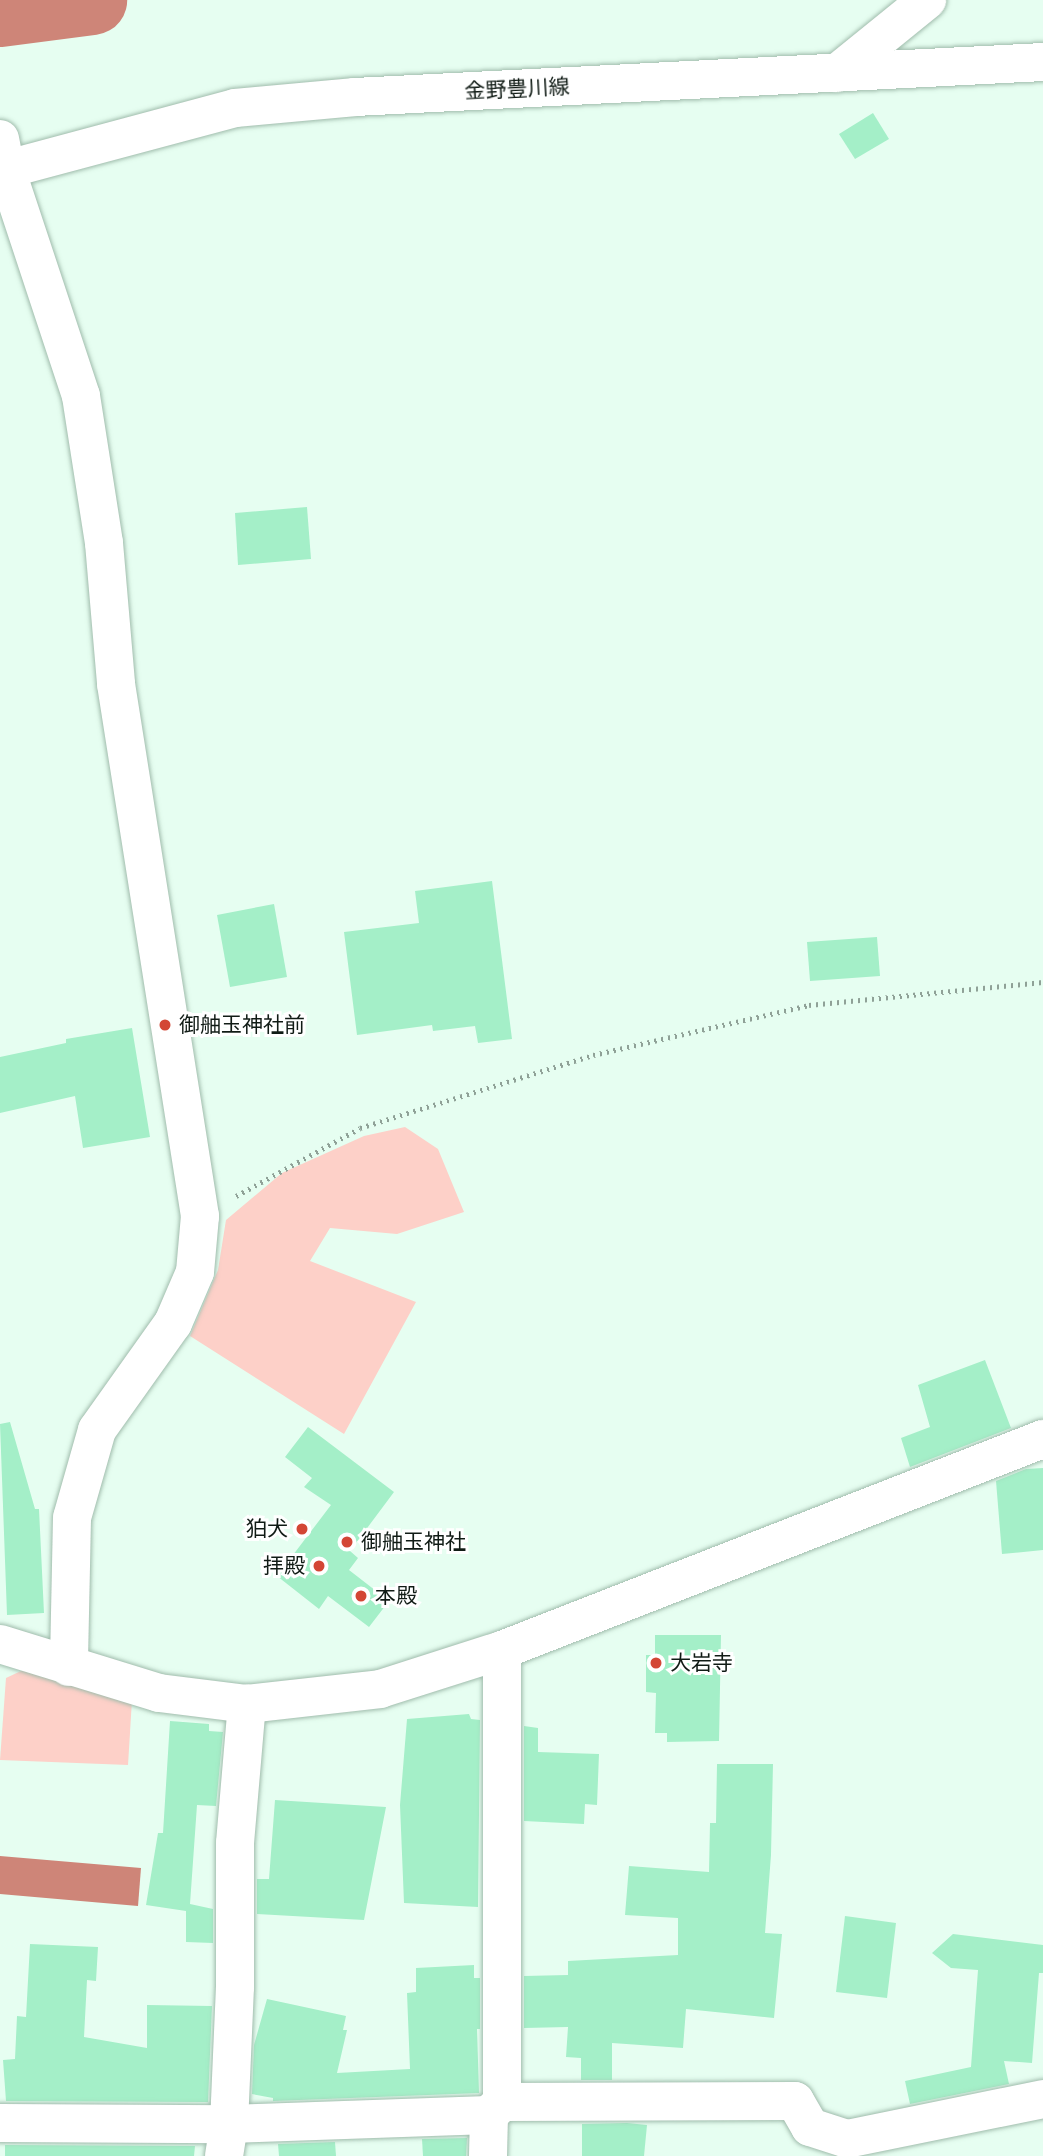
<!DOCTYPE html>
<meta charset="utf-8">
<style>
body{margin:0}
#map{position:relative;width:1043px;height:2156px;overflow:hidden;background:#e6fef1;font-family:Raleway,"Noto Sans JP",sans-serif}
div>[style]{position:absolute}
.green>*{inset:0;background:#fdd0c8}
.water>*{inset:0;background:#ce8578}
.river>*{height:70px;margin:-35px;padding:0 35px;transform-origin:35px;border-radius:35px;background:#ce8578}
.building>*{inset:0;background:#a4efc8}
.path>*{height:4.5px;margin-top:-2.25px;transform-origin:0;background:repeating-linear-gradient(90deg,#8fa197 0 2px,transparent 0 7px)}
.roads{filter:drop-shadow(0 0 2px #a0bcac) drop-shadow(0 0 2px #a0bcac)}
.minor>*{height:38px;margin:-19px;padding:0 19px;transform-origin:19px;border-radius:19px;background:#fff}
.major>*{height:38px;margin:-19px;padding:0 19px;transform-origin:19px;border-radius:19px;background:#fff}
.dots>*{width:19px;height:19px;translate:-50% -50%;box-sizing:border-box;border:4px solid #fff;border-radius:50%}
span{translate:-50% -50%;white-space:nowrap;text-align:center;line-height:1.15;-webkit-text-stroke:6px #fff;paint-order:stroke}
.street-label{font-size:21px;color:#101b15}
.poi-label{font-size:21px;color:#101b15}
.left{translate:0 -50%;text-align:left}
.right{translate:-100% -50%;text-align:right}
</style>
<div id="map">
<div class="green">
<div style="clip-path:polygon(405px 1127px,438px 1149px,464px 1212px,397px 1234px,330px 1228px,310px 1261px,416px 1302px,344px 1434px,190px 1336px,218px 1270px,226px 1220px,282px 1173px,364px 1136px)"></div>
<div style="clip-path:polygon(23px 1670px,132px 1700px,128px 1765px,0 1760px,6px 1678px)"></div>
</div>
<div class="water">
<div style="clip-path:polygon(0 1856px,141px 1868px,138px 1906px,0 1894px)"></div>
</div>
<div class="river">
<div style="left:0;top:12px;width:93px;rotate:-7.4deg"></div>
</div>
<div class="building">
<div style="clip-path:polygon(873px 113px,889px 139px,855px 159px,839px 134px)"></div>
<div style="clip-path:polygon(307px 507px,311px 559px,238px 565px,235px 513px)"></div>
<div style="clip-path:polygon(492px 881px,512px 1039px,478px 1043px,475px 1026px,433px 1031px,432px 1025px,357px 1035px,344px 932px,419px 923px,415px 891px)"></div>
<div style="clip-path:polygon(274px 904px,287px 977px,230px 987px,217px 915px)"></div>
<div style="clip-path:polygon(877px 937px,880px 976px,810px 981px,807px 942px)"></div>
<div style="clip-path:polygon(132px 1028px,150px 1137px,83px 1148px,75px 1096px,0 1113px,0 1057px,66px 1043px,66px 1039px)"></div>
<div style="clip-path:polygon(985px 1360px,1011px 1428px,910px 1467px,901px 1438px,930px 1427px,918px 1385px)"></div>
<div style="clip-path:polygon(10px 1422px,35px 1509px,39px 1509px,44px 1613px,7px 1615px,0 1424px)"></div>
<div style="clip-path:polygon(308px 1427px,394px 1492px,350px 1551px,358px 1558px,349px 1570px,389px 1601px,369px 1627px,328px 1596px,319px 1609px,277px 1576px,331px 1505px,304px 1487px,312px 1478px,285px 1457px)"></div>
<div style="clip-path:polygon(1043px 1468px,1043px 1550px,1002px 1554px,996px 1481px,1026px 1469px)"></div>
<div style="clip-path:polygon(655px 1635px,721px 1635px,719px 1741px,667px 1742px,667px 1733px,655px 1733px,656px 1693px,646px 1692px,646px 1655px,655px 1655px)"></div>
<div style="clip-path:polygon(469px 1714px,471px 1719px,480px 1720px,478px 1907px,404px 1903px,400px 1805px,407px 1719px)"></div>
<div style="clip-path:polygon(170px 1721px,209px 1724px,209px 1731px,223px 1732px,216px 1806px,197px 1805px,190px 1904px,213px 1909px,213px 1943px,186px 1942px,186px 1911px,146px 1905px,158px 1833px,163px 1833px)"></div>
<div style="clip-path:polygon(524px 1726px,538px 1728px,538px 1752px,599px 1754px,597px 1805px,585px 1804px,584px 1824px,524px 1821px)"></div>
<div style="clip-path:polygon(717px 1764px,773px 1764px,771px 1855px,765px 1933px,782px 1934px,774px 2018px,686px 2009px,683px 2048px,612px 2043px,612px 2080px,581px 2080px,581px 2058px,566px 2057px,568px 2027px,524px 2028px,524px 1976px,568px 1975px,568px 1961px,678px 1955px,678px 1918px,625px 1915px,629px 1866px,709px 1872px,710px 1823px,716px 1823px)"></div>
<div style="clip-path:polygon(275px 1800px,386px 1807px,364px 1920px,257px 1914px,257px 1879px,269px 1879px)"></div>
<div style="clip-path:polygon(845px 1916px,896px 1923px,887px 1998px,836px 1992px)"></div>
<div style="clip-path:polygon(953px 1934px,1043px 1945px,1043px 1973px,1039px 1973px,1032px 2063px,1004px 2061px,1009px 2084px,910px 2104px,905px 2081px,971px 2067px,978px 1970px,951px 1968px,932px 1953px)"></div>
<div style="clip-path:polygon(30px 1944px,98px 1947px,96px 1981px,87px 1980px,84px 2037px,147px 2048px,147px 2005px,212px 2006px,208px 2102px,6px 2101px,3px 2060px,15px 2059px,17px 2016px,26px 2017px)"></div>
<div style="clip-path:polygon(474px 1965px,474px 1978px,480px 1978px,480px 2029px,477px 2029px,479px 2093px,273px 2101px,273px 2098px,252px 2094px,254px 2045px,267px 1999px,346px 2016px,343px 2030px,347px 2030px,337px 2073px,410px 2069px,407px 1993px,416px 1992px,416px 1968px)"></div>
<div style="clip-path:polygon(627px 2123px,647px 2125px,644px 2156px,582px 2156px,582px 2124px)"></div>
<div style="clip-path:polygon(467px 2138px,466px 2156px,423px 2156px,422px 2139px)"></div>
<div style="clip-path:polygon(335px 2142px,336px 2156px,279px 2156px,278px 2144px)"></div>
<div style="clip-path:polygon(5px 2145px,195px 2146px,194px 2156px,5px 2156px)"></div>
</div>
<div class="path">
<div style="left:236px;top:1196px;width:141px;rotate:-28.7deg"></div>
<div style="left:360px;top:1128px;width:244px;rotate:-17.4deg"></div>
<div style="left:593px;top:1055px;width:222px;rotate:-13deg"></div>
<div style="left:809px;top:1005px;width:235px;rotate:-5.6deg"></div>
</div>
<div class="roads">
<div class="minor">
<div style="left:837px;top:73px;width:116px;rotate:-39deg"></div>
<div style="left:0;top:139px;width:31px;rotate:79deg"></div>
<div style="left:6px;top:169px;width:239px;rotate:71.7deg"></div>
<div style="left:81px;top:396px;width:149px;rotate:81.1deg"></div>
<div style="left:104px;top:543px;width:142px;rotate:85.1deg"></div>
<div style="left:116px;top:684px;width:539px;rotate:81.03deg"></div>
<div style="left:200px;top:1216px;width:56px;rotate:95.1deg"></div>
<div style="left:195px;top:1272px;width:56px;rotate:113.3deg"></div>
<div style="left:173px;top:1323px;width:131px;rotate:125.4deg"></div>
<div style="left:97px;top:1430px;width:91px;rotate:105.9deg"></div>
<div style="left:72px;top:1518px;width:149px;rotate:91.2deg"></div>
<div style="left:0;top:1644px;width:166px;rotate:17.1deg"></div>
<div style="left:159px;top:1693px;width:89px;rotate:7.1deg"></div>
<div style="left:247px;top:1704px;width:134px;rotate:-6.4deg"></div>
<div style="left:380px;top:1689px;width:128px;rotate:-17.7deg"></div>
<div style="left:502px;top:1650px;width:581px;rotate:-21.31deg"></div>
<div style="left:502px;top:1650px;width:452px;rotate:90deg"></div>
<div style="left:0;top:2123px;width:229px;rotate:0.3deg"></div>
<div style="left:229px;top:2124px;width:260px;rotate:-2deg"></div>
<div style="left:489px;top:2115px;width:18px;rotate:-45deg"></div>
<div style="left:502px;top:2102px;width:293px;rotate:-0.2deg"></div>
<div style="left:795px;top:2101px;width:30px;rotate:60deg"></div>
<div style="left:810px;top:2127px;width:39px;rotate:18deg"></div>
<div style="left:847px;top:2139px;width:200px;rotate:-11.5deg"></div>
<div style="left:224px;top:2156px;width:32px;rotate:-81deg"></div>
<div style="left:229px;top:2124px;width:137px;rotate:-87.5deg"></div>
<div style="left:235px;top:1987px;width:144px;rotate:-90deg"></div>
<div style="left:235px;top:1843px;width:140px;rotate:-85.1deg"></div>
<div style="left:488px;top:2156px;width:41px;rotate:-88.6deg"></div>
</div>
<div class="major">
<div style="left:0;top:171px;width:243px;rotate:-15deg"></div>
<div style="left:235px;top:108px;width:121px;rotate:-5.2deg"></div>
<div style="left:355px;top:97px;width:689px;rotate:-2.91deg"></div>
</div>
</div>
<div class="dots">
<div style="left:165px;top:1025px;background:#d34635"></div>
<div style="left:302px;top:1529px;background:#d34635"></div>
<div style="left:347px;top:1542px;background:#d34635"></div>
<div style="left:319px;top:1566px;background:#d34635"></div>
<div style="left:361px;top:1596px;background:#d34635"></div>
<div style="left:656px;top:1663px;background:#d34635"></div>
</div>
<div class="street-label">
<span style="left:517px;top:89px;rotate:-3deg">金野豊川線</span>
</div>
<div class="poi-label">
<span class="left" style="left:179px;top:1025px">御舳玉神社前</span>
<span class="right" style="left:288px;top:1529px">狛犬</span>
<span class="left" style="left:361px;top:1542px">御舳玉神社</span>
<span class="right" style="left:305px;top:1566px">拝殿</span>
<span class="left" style="left:375px;top:1596px">本殿</span>
<span class="left" style="left:670px;top:1663px">大岩寺</span>
</div>
</div>
